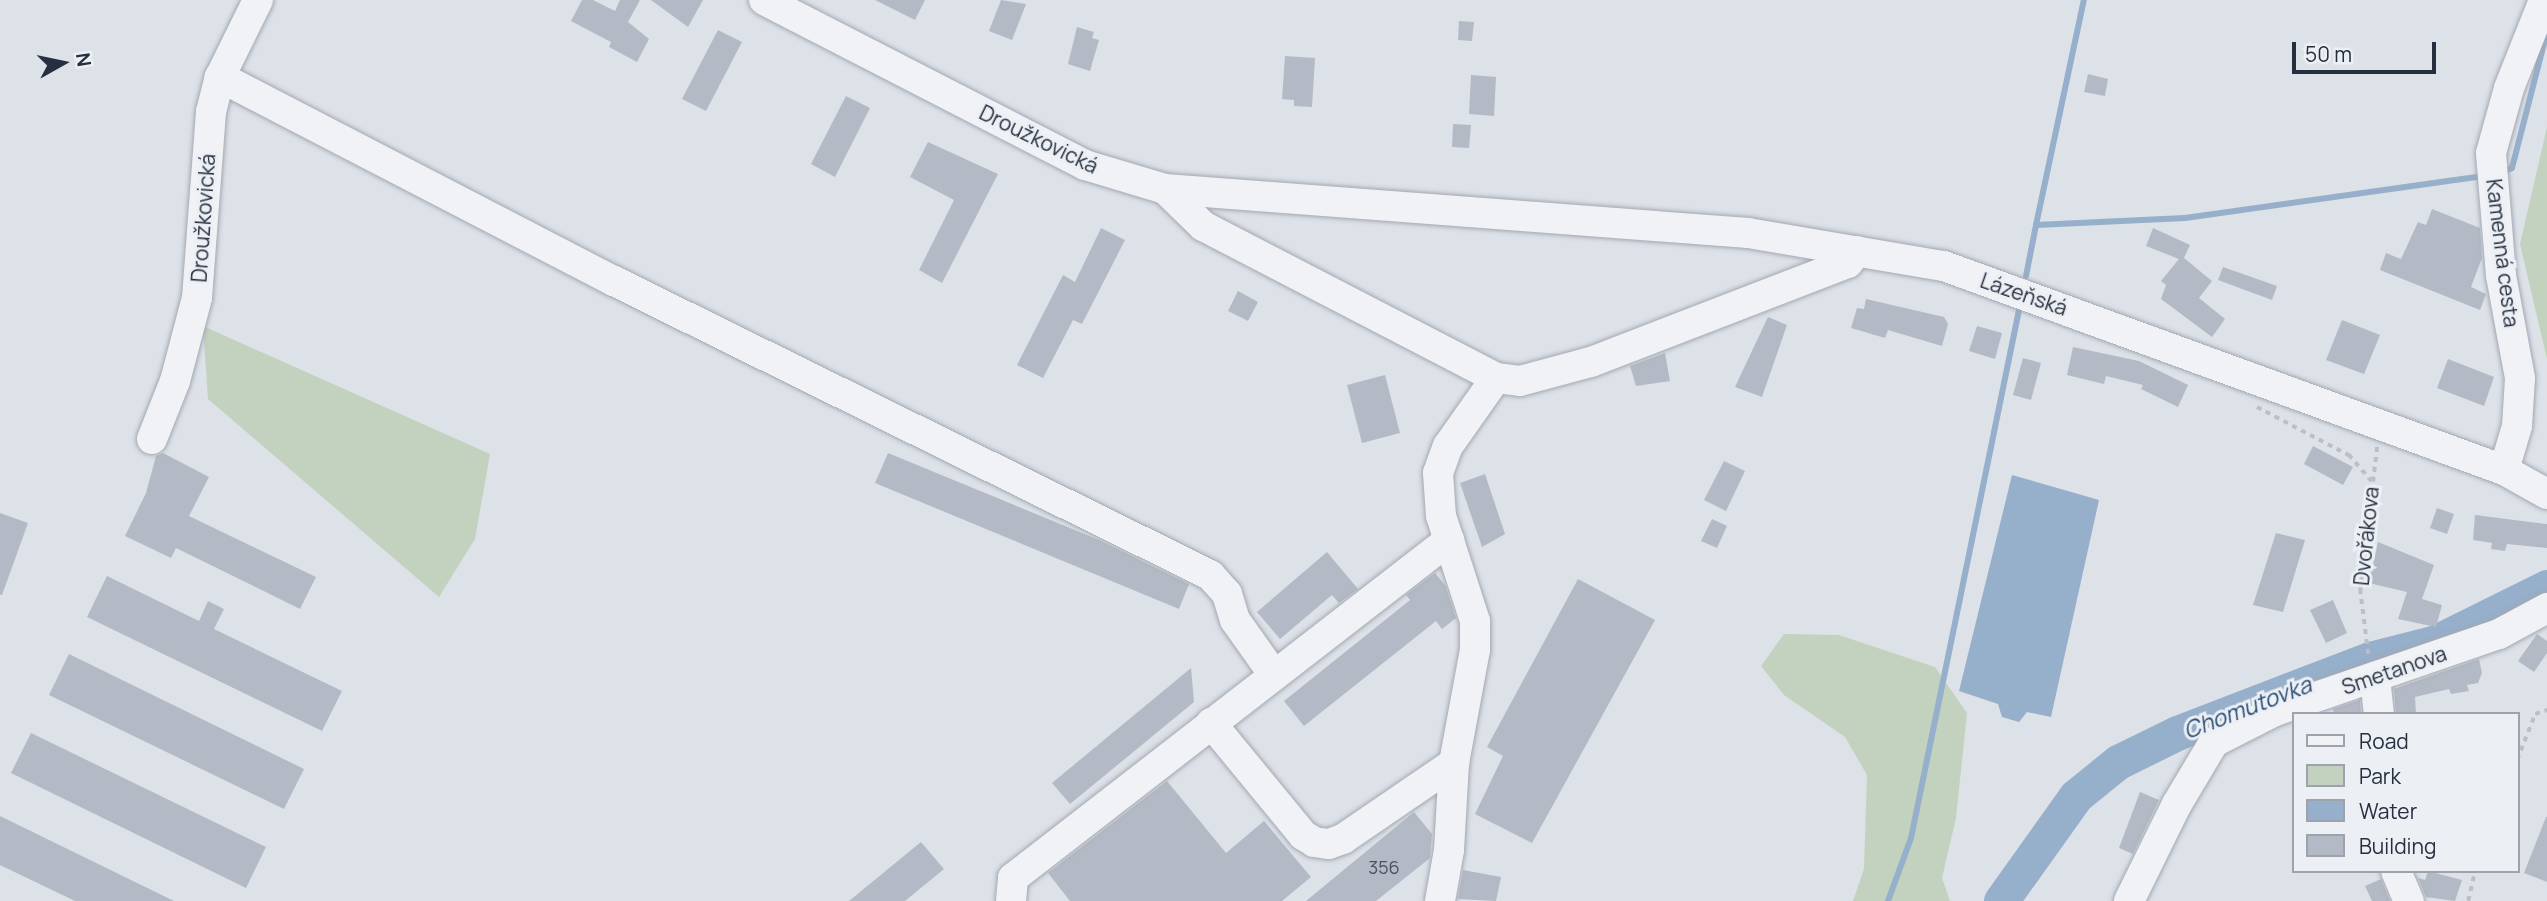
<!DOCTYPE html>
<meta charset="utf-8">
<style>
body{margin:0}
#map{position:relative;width:2547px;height:901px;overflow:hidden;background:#dde1e8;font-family:Manrope,sans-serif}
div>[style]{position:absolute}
.green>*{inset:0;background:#c3d2be}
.water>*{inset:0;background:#96afca}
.stream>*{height:6px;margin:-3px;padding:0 3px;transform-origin:3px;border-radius:3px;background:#96afca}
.river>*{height:35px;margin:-17.5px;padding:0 17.5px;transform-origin:17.5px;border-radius:17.5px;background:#96afca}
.building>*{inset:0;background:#b4bac5}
.path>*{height:3.5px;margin-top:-1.75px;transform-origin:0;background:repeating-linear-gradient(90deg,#bbbfc6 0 5px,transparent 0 10px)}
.roads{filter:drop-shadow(0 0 2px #a2a8b2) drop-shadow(0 0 2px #a2a8b2)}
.minor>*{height:30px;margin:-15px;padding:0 15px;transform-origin:15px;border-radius:15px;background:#f0f2f6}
span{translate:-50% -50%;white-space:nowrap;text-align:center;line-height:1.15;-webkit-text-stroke:6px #ecf0f5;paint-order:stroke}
.number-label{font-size:18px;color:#4a5260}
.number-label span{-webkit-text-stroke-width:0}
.street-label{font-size:21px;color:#262f3f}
.water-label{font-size:23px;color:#2e4d75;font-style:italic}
.legend{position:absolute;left:2292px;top:712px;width:228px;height:161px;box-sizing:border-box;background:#ecf0f5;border:2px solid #9da3ac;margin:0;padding:9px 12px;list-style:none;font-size:21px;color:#262f3f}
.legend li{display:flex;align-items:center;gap:14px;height:35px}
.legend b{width:35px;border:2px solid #9da3ac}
.north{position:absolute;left:28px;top:28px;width:70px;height:70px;-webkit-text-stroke:5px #ecf0f5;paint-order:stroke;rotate:81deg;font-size:19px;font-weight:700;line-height:28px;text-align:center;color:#262f3f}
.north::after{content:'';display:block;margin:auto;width:24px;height:32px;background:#262f3f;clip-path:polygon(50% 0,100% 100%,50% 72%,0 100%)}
.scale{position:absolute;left:2292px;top:42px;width:144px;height:32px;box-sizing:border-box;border:4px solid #262f3f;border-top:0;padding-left:9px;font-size:21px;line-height:24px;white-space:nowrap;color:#262f3f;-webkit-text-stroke:5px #ecf0f5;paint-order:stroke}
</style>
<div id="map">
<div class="green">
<div style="clip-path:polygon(2547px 127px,2547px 359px,2520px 244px)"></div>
<div style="clip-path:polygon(203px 326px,490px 454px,475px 539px,439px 597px,208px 399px)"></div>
<div style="clip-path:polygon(1784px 634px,1839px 635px,1935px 667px,1967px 713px,1956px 818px,1942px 878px,1950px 901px,1853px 901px,1864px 869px,1867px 775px,1845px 737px,1784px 695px,1761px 666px)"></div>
</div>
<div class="water">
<div style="clip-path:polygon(2012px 475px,2099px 500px,2051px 717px,2027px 712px,2019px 722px,2002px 717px,1998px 704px,1959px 691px)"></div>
</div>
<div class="stream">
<div style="left:2507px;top:170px;width:5px;rotate:-22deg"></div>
<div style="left:2512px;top:168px;width:140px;rotate:-75.6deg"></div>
<div style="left:2036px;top:225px;width:230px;rotate:-78deg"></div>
<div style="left:2026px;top:276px;width:52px;rotate:-78.9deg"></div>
<div style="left:2036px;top:225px;width:149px;rotate:-2.7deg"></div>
<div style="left:2185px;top:218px;width:296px;rotate:-8deg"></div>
<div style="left:1888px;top:901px;width:67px;rotate:-69.9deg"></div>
<div style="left:1911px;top:838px;width:539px;rotate:-78.44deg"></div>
</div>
<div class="river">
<div style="left:2001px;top:901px;width:129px;rotate:-54.5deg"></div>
<div style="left:2076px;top:796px;width:54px;rotate:-39deg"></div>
<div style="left:2118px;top:762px;width:66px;rotate:-26.2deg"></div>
<div style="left:2177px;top:733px;width:207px;rotate:-21deg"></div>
<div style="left:2370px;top:659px;width:68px;rotate:-14.4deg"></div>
<div style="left:2436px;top:642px;width:124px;rotate:-26.4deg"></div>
</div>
<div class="building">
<div style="clip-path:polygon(582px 0,593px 0,615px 11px,620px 0,640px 0,628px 22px,649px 39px,637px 62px,609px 47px,611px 42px,571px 21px)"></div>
<div style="clip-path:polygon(651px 0,703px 0,688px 27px)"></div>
<div style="clip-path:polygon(875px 0,925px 0,915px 20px)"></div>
<div style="clip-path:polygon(1001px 0,1026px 4px,1012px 40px,989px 31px)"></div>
<div style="clip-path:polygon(1459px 21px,1474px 22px,1472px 41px,1458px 40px)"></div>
<div style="clip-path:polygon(1077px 27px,1094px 32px,1092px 38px,1099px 40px,1090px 71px,1068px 64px)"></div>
<div style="clip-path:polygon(718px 30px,742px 42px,706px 111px,682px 99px)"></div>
<div style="clip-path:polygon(1285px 56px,1315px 58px,1312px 107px,1294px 106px,1294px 100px,1282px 99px)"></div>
<div style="clip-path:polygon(2088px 74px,2108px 79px,2105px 96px,2084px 92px)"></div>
<div style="clip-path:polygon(1471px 75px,1496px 77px,1494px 116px,1469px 114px)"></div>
<div style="clip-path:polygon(846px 96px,870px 108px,835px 177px,811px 164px)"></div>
<div style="clip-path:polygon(1453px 124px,1471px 125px,1469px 148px,1452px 147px)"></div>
<div style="clip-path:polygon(928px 142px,998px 174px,942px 283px,919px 270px,954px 200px,910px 177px)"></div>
<div style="clip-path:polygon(2432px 209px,2480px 228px,2482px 258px,2471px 287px,2486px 294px,2480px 310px,2380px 270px,2386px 253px,2401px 259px,2418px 222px,2426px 225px)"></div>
<div style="clip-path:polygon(1101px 228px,1125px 240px,1082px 324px,1073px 320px,1043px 378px,1017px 365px,1063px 275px,1075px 282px)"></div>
<div style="clip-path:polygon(2153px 228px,2190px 245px,2184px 258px,2212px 281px,2199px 298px,2225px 319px,2212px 337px,2161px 299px,2166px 285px,2161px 281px,2179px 259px,2146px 246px)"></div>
<div style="clip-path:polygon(2223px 267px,2277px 286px,2272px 300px,2218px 280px)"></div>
<div style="clip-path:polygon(1238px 291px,1258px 302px,1248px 321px,1228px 311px)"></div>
<div style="clip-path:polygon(1866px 299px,1944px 317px,1948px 324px,1942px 346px,1888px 330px,1885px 338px,1851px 328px,1857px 308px,1864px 309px)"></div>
<div style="clip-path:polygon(1768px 317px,1787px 325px,1762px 397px,1735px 387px)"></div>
<div style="clip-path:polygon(2342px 320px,2380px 335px,2364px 374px,2326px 360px)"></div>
<div style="clip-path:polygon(1977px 326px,2002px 333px,1995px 359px,1969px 351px)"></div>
<div style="clip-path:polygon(2073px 347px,2139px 361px,2188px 385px,2178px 407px,2141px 389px,2143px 385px,2106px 376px,2104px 384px,2067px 375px)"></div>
<div style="clip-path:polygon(1665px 353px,1670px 381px,1636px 386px,1630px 366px)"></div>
<div style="clip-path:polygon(2023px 358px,2041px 363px,2031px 400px,2013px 395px)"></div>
<div style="clip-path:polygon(2448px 359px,2494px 377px,2484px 406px,2437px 388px)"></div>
<div style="clip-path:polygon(1385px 375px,1400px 433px,1362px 443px,1347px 385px)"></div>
<div style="clip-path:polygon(2313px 446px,2353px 467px,2343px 485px,2304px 464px)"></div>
<div style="clip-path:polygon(163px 453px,209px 477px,189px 516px,316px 577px,300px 609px,176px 548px,171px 558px,125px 536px,146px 493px,156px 456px)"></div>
<div style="clip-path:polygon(888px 453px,1099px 540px,1189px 584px,1179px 609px,875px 483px)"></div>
<div style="clip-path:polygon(1724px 461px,1745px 471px,1726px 511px,1704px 500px)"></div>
<div style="clip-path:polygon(1485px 474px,1505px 534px,1482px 547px,1460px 483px)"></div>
<div style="clip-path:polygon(2437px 508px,2454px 514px,2447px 534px,2430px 528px)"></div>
<div style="clip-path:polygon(0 513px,28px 523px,2px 595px,0 595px)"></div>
<div style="clip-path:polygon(2475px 515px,2547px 524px,2547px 548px,2507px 544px,2505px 551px,2491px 549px,2492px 543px,2473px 540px)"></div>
<div style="clip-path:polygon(1712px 519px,1727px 526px,1717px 548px,1701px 541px)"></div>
<div style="clip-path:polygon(2276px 533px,2305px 540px,2283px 612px,2253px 605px)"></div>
<div style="clip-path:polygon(2378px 542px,2434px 565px,2422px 599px,2442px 605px,2436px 627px,2398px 619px,2407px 592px,2369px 583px)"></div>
<div style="clip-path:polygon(1327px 552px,1358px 589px,1339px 603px,1332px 595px,1280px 639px,1257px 612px)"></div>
<div style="clip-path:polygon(1435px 573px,1445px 585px,1456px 618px,1442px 629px,1436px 621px,1304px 726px,1284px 701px,1410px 600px,1406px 595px)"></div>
<div style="clip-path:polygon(107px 576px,199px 621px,208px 601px,224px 609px,214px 629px,342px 691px,322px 731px,87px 617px)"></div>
<div style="clip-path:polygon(1578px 579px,1655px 620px,1532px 843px,1475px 814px,1503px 756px,1487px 747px)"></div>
<div style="clip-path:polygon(2333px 600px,2347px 633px,2326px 643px,2310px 610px)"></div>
<div style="clip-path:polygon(2537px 634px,2547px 641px,2547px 653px,2534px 672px,2518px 661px)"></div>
<div style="clip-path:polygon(69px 654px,304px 769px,284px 809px,49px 695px)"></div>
<div style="clip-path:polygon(2479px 659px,2482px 673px,2478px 683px,2467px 685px,2469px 691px,2451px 694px,2449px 689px,2415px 697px,2416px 714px,2396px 714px,2394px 689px)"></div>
<div style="clip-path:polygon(1191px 668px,1194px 702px,1070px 804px,1052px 783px)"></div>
<div style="clip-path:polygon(2360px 700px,2361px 714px,2334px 714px,2333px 709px)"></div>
<div style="clip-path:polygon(31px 733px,266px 847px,246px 888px,11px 773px)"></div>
<div style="clip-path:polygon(1167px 781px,1226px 853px,1264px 821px,1311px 877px,1282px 901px,1070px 901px,1048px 873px)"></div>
<div style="clip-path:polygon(2140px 792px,2159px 800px,2133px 854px,2119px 848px)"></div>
<div style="clip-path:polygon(1414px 812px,1432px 834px,1430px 858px,1376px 901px,1306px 901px)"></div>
<div style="clip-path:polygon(0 816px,174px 901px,75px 901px,0 865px)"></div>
<div style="clip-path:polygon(2546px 817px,2547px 817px,2547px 882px,2524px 873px)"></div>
<div style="clip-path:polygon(921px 842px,944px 869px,905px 901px,849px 901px)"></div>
<div style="clip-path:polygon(1463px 870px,1501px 877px,1496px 901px,1458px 899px)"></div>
<div style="clip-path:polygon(2428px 871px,2462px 880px,2455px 901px,2426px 897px,2418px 878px,2425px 880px)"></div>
<div style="clip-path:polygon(2381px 879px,2390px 901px,2372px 901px,2365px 886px)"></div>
</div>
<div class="path">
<div style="left:2257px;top:407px;width:104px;rotate:27.6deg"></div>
<div style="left:2349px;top:455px;width:35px;rotate:49deg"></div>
<div style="left:2368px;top:654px;width:64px;rotate:-97.2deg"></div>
<div style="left:2360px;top:591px;width:145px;rotate:-83.3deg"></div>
<div style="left:2517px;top:760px;width:49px;rotate:-68.6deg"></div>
<div style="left:2535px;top:714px;width:13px;rotate:-18deg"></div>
<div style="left:2468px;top:901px;width:31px;rotate:-77deg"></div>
</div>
<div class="roads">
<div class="minor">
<div style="left:764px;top:0;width:361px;rotate:27.2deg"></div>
<div style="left:1085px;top:165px;width:84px;rotate:16.7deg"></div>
<div style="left:1165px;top:189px;width:53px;rotate:44.2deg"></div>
<div style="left:1203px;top:226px;width:330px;rotate:27.4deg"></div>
<div style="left:1496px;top:378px;width:24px;rotate:7deg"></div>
<div style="left:1520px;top:381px;width:73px;rotate:-15deg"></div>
<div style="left:1591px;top:362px;width:275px;rotate:-21.1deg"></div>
<div style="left:1848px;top:263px;width:15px;rotate:-53deg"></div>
<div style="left:220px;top:77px;width:444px;rotate:27.4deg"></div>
<div style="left:614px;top:281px;width:665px;rotate:26.26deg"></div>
<div style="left:1210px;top:575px;width:25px;rotate:48deg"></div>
<div style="left:1227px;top:594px;width:27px;rotate:73deg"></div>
<div style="left:1235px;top:620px;width:67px;rotate:54.7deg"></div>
<div style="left:1165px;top:189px;width:585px;rotate:4.32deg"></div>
<div style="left:1748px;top:233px;width:199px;rotate:9.6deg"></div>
<div style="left:1944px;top:266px;width:596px;rotate:20.02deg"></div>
<div style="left:2504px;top:470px;width:49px;rotate:29.2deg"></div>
<div style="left:152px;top:439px;width:62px;rotate:-68.4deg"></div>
<div style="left:175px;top:381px;width:86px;rotate:-75.2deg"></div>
<div style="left:197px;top:298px;width:187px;rotate:-85.7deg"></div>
<div style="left:211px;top:112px;width:36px;rotate:-76deg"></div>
<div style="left:220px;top:77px;width:86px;rotate:-63.7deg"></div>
<div style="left:2504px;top:470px;width:46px;rotate:-73.5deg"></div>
<div style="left:2517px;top:426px;width:48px;rotate:-86.4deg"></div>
<div style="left:2520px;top:378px;width:105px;rotate:-100.5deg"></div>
<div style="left:2501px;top:275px;width:122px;rotate:-94.7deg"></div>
<div style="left:2491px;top:153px;width:67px;rotate:-74.5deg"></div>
<div style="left:2509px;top:88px;width:95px;rotate:-68.3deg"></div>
<div style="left:2375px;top:677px;width:37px;rotate:84deg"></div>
<div style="left:1211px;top:723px;width:145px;rotate:50.6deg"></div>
<div style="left:1303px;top:835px;width:13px;rotate:32deg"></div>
<div style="left:1314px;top:842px;width:15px;rotate:8deg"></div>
<div style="left:1329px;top:844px;width:15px;rotate:-20deg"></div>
<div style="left:1343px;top:839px;width:135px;rotate:-34.4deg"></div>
<div style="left:2396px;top:871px;width:33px;rotate:67deg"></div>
<div style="left:1011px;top:901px;width:23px;rotate:-85deg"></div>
<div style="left:1013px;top:878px;width:552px;rotate:-37.78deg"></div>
<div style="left:1440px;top:901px;width:52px;rotate:-80deg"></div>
<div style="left:1449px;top:850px;width:87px;rotate:-86.7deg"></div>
<div style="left:1454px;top:763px;width:115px;rotate:-79.5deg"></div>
<div style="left:1475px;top:650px;width:29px;rotate:-90deg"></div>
<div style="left:1475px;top:621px;width:110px;rotate:-107.9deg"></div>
<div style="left:1441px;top:516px;width:43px;rotate:-94deg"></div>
<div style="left:1438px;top:473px;width:29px;rotate:-70deg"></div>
<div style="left:1448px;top:446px;width:83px;rotate:-54.8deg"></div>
<div style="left:2129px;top:901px;width:108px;rotate:-63.7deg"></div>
<div style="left:2177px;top:804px;width:72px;rotate:-59.2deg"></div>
<div style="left:2214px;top:742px;width:68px;rotate:-26.9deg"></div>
<div style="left:2275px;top:711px;width:237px;rotate:-19deg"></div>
<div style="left:2499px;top:634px;width:55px;rotate:-28.4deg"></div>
</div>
</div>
<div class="number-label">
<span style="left:1384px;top:867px">356</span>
</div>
<div class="street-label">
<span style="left:1039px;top:139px;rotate:26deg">Droužkovická</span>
<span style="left:203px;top:218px;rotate:-86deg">Droužkovická</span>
<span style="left:2503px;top:253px;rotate:83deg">Kamenná cesta</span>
<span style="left:2024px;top:294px;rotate:19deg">Lázeňská</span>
<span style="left:2366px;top:536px;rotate:-84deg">Dvořákova</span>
<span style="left:2394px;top:670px;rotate:-19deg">Smetanova</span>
</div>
<div class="water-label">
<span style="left:2247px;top:707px;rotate:-21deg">Chomutovka</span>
</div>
<ul class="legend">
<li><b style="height:9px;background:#f0f2f6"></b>Road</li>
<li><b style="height:19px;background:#c3d2be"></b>Park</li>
<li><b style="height:19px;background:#96afca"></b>Water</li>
<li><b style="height:19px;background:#b4bac5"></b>Building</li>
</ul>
<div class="north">N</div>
<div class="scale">50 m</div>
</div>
